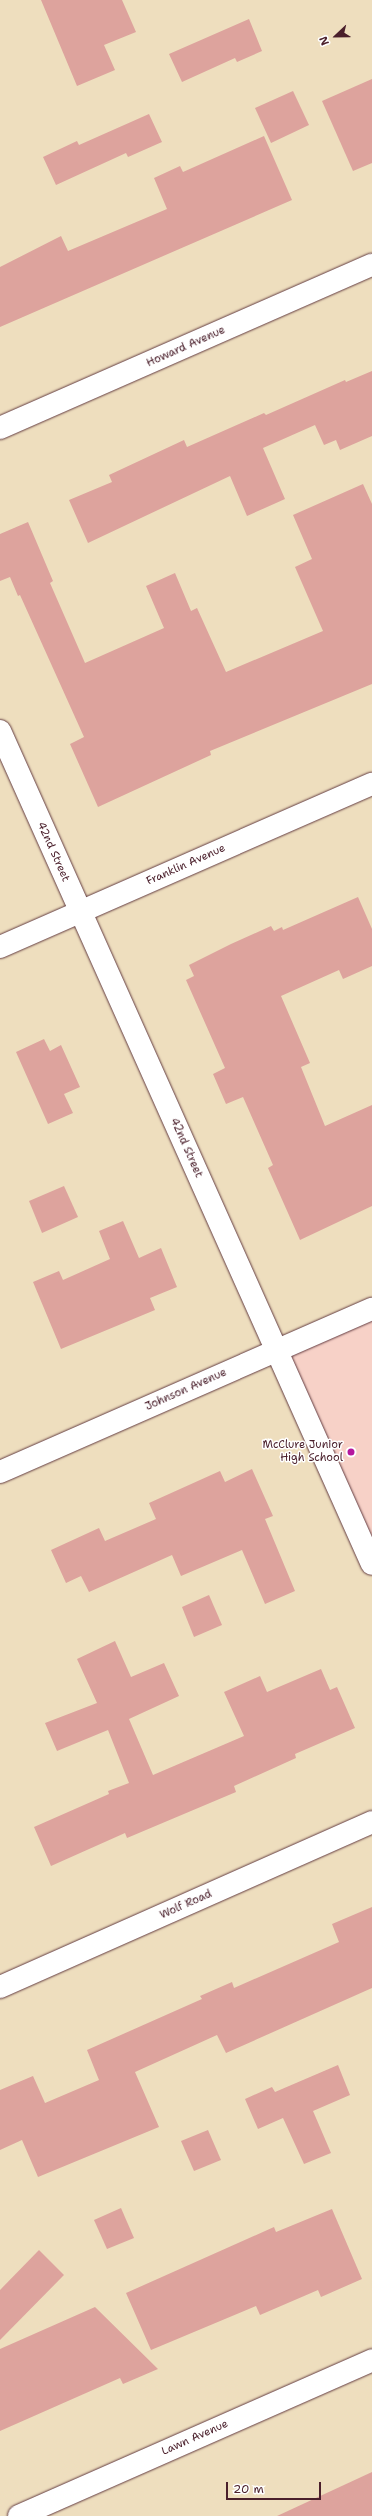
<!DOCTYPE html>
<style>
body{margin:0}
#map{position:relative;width:372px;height:2516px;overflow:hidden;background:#eedebe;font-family:"Shantell Sans",sans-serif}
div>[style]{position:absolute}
.built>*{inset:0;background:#f7d1c7}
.building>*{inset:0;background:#dda39d}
.roads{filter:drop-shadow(0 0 1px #633c41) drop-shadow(0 0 1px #633c41)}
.street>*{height:22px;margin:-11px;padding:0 11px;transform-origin:11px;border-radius:11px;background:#fff}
.secondary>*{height:22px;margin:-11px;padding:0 11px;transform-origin:11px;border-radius:11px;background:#fff}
.dots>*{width:11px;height:11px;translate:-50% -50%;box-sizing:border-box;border:2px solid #fff;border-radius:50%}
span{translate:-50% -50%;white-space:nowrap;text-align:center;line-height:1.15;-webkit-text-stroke:3px #fff;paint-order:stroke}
.street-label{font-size:11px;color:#4a1f2b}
.poi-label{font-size:11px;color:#4a1f2b}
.right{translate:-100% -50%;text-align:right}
.north{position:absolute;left:316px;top:16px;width:40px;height:40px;-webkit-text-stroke:3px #fff;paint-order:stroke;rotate:248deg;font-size:11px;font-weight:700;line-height:16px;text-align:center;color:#4a1f2b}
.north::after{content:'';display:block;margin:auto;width:14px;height:18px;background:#4a1f2b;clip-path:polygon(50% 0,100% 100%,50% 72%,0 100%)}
.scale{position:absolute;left:226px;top:2482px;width:95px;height:18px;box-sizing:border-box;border:2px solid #4a1f2b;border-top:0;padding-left:5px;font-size:12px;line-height:14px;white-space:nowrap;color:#4a1f2b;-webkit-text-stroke:3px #fff;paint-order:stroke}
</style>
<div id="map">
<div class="built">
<div style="clip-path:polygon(372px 1318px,372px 1548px,287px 1355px)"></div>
</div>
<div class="building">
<div style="clip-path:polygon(41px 0,122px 0,136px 32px,104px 45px,115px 70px,77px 86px)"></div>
<div style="clip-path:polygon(249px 19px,262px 51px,237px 62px,235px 58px,182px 82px,169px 54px)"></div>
<div style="clip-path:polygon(372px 79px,372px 163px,353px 171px,322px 101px)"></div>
<div style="clip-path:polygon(293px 91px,309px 125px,271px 143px,255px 108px)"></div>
<div style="clip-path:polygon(149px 114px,162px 142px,128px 157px,126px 153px,56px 185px,43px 157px,77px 141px,79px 145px)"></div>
<div style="clip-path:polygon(264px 136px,292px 200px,0 327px,0 267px,61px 236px,68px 251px,167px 209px,154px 178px,180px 166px,183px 172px)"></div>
<div style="clip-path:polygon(372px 371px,372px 436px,340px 450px,336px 440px,324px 445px,315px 425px,263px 448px,285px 499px,247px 516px,230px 476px,88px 543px,69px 500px,112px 482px,109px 475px,184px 440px,187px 447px,264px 413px,266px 415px,345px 380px,346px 382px)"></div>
<div style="clip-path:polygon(363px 484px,372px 504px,372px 684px,210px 751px,211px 755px,98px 807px,70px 744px,84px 737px,20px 595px,18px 596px,10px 577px,0 581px,0 534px,28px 522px,53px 581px,50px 583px,85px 663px,164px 628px,146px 586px,175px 573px,191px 611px,197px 608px,226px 672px,323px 631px,295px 567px,312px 559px,293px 515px)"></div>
<div style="clip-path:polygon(358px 897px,372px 929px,372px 966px,343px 979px,339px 970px,281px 996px,310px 1063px,301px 1067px,325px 1126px,372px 1105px,372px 1206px,300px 1240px,268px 1168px,273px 1165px,243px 1097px,226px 1104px,213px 1074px,225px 1068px,186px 980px,194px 976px,189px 965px,231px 944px,271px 926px,274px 931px,282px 927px,283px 930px)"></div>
<div style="clip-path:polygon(44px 1039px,50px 1051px,61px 1045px,80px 1087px,64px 1094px,73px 1113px,48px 1124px,16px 1052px)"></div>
<div style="clip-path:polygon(64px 1186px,78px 1217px,42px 1233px,29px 1201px)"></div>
<div style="clip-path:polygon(123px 1221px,139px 1258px,161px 1248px,177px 1287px,150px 1298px,155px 1310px,61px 1349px,33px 1282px,59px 1271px,63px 1280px,110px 1259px,99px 1231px)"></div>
<div style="clip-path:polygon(252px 1469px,273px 1516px,265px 1519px,295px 1591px,265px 1604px,242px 1550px,181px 1576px,172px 1555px,89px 1592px,81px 1576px,66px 1583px,51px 1550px,99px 1528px,105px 1541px,156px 1519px,149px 1503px,220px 1471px,225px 1482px)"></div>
<div style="clip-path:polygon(209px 1595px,222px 1625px,194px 1637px,182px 1607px)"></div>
<div style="clip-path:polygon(115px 1641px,131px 1677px,164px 1663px,179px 1696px,129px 1719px,153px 1775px,244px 1736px,224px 1692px,260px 1676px,267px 1692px,321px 1669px,330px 1690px,337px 1687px,355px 1728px,295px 1754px,296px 1758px,234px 1786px,236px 1792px,127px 1838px,125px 1833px,51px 1866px,34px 1827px,109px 1794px,108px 1791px,129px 1783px,108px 1730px,57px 1751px,45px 1723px,97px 1703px,77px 1659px)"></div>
<div style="clip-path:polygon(372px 1907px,372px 1988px,226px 2053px,217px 2035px,135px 2072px,159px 2127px,38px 2177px,22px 2140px,0 2150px,0 2090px,33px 2076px,45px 2103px,99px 2080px,87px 2050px,202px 1999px,200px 1996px,232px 1982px,234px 1988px,339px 1942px,332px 1924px)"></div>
<div style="clip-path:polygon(338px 2065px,350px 2095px,313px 2111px,331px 2153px,304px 2164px,283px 2118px,258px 2129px,245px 2099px,272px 2087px,275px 2092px)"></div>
<div style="clip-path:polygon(208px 2130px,221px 2160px,194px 2171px,181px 2141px)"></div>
<div style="clip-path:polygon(121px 2208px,134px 2238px,107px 2249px,94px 2220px)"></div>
<div style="clip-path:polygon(332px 2209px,362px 2279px,321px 2297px,318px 2290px,260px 2315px,256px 2306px,151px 2350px,126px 2293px,274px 2227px,276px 2232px)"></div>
<div style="clip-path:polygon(39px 2250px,64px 2275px,0 2340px,0 2290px)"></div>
<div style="clip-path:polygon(95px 2307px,158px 2369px,123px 2384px,120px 2378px,0 2431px,0 2349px)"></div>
<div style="clip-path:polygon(372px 2472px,372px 2516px,277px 2516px)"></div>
</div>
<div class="roads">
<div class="street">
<div style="left:0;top:428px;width:406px;rotate:-23.7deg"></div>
<div style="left:0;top:731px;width:912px;rotate:65.94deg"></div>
<div style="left:0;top:947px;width:406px;rotate:-23.7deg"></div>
<div style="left:0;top:1472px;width:406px;rotate:-23.7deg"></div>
<div style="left:19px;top:2516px;width:386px;rotate:-23.8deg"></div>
</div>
<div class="secondary">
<div style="left:0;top:1987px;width:407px;rotate:-23.9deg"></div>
</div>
</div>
<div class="dots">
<div style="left:351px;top:1452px;background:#b5179e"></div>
</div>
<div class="street-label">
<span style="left:186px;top:347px;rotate:-24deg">Howard Avenue</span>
<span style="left:53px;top:852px;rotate:66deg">42nd Street</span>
<span style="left:186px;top:865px;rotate:-24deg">Franklin Avenue</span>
<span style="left:186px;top:1148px;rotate:66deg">42nd Street</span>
<span style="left:186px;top:1390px;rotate:-24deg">Johnson Avenue</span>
<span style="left:186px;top:1905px;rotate:-24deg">Wolf Road</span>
<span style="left:195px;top:2438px;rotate:-24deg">Lawn Avenue</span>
</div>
<div class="poi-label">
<span class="right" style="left:343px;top:1452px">McClure Junior<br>High School</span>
</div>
<div class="north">N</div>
<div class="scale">20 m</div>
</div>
